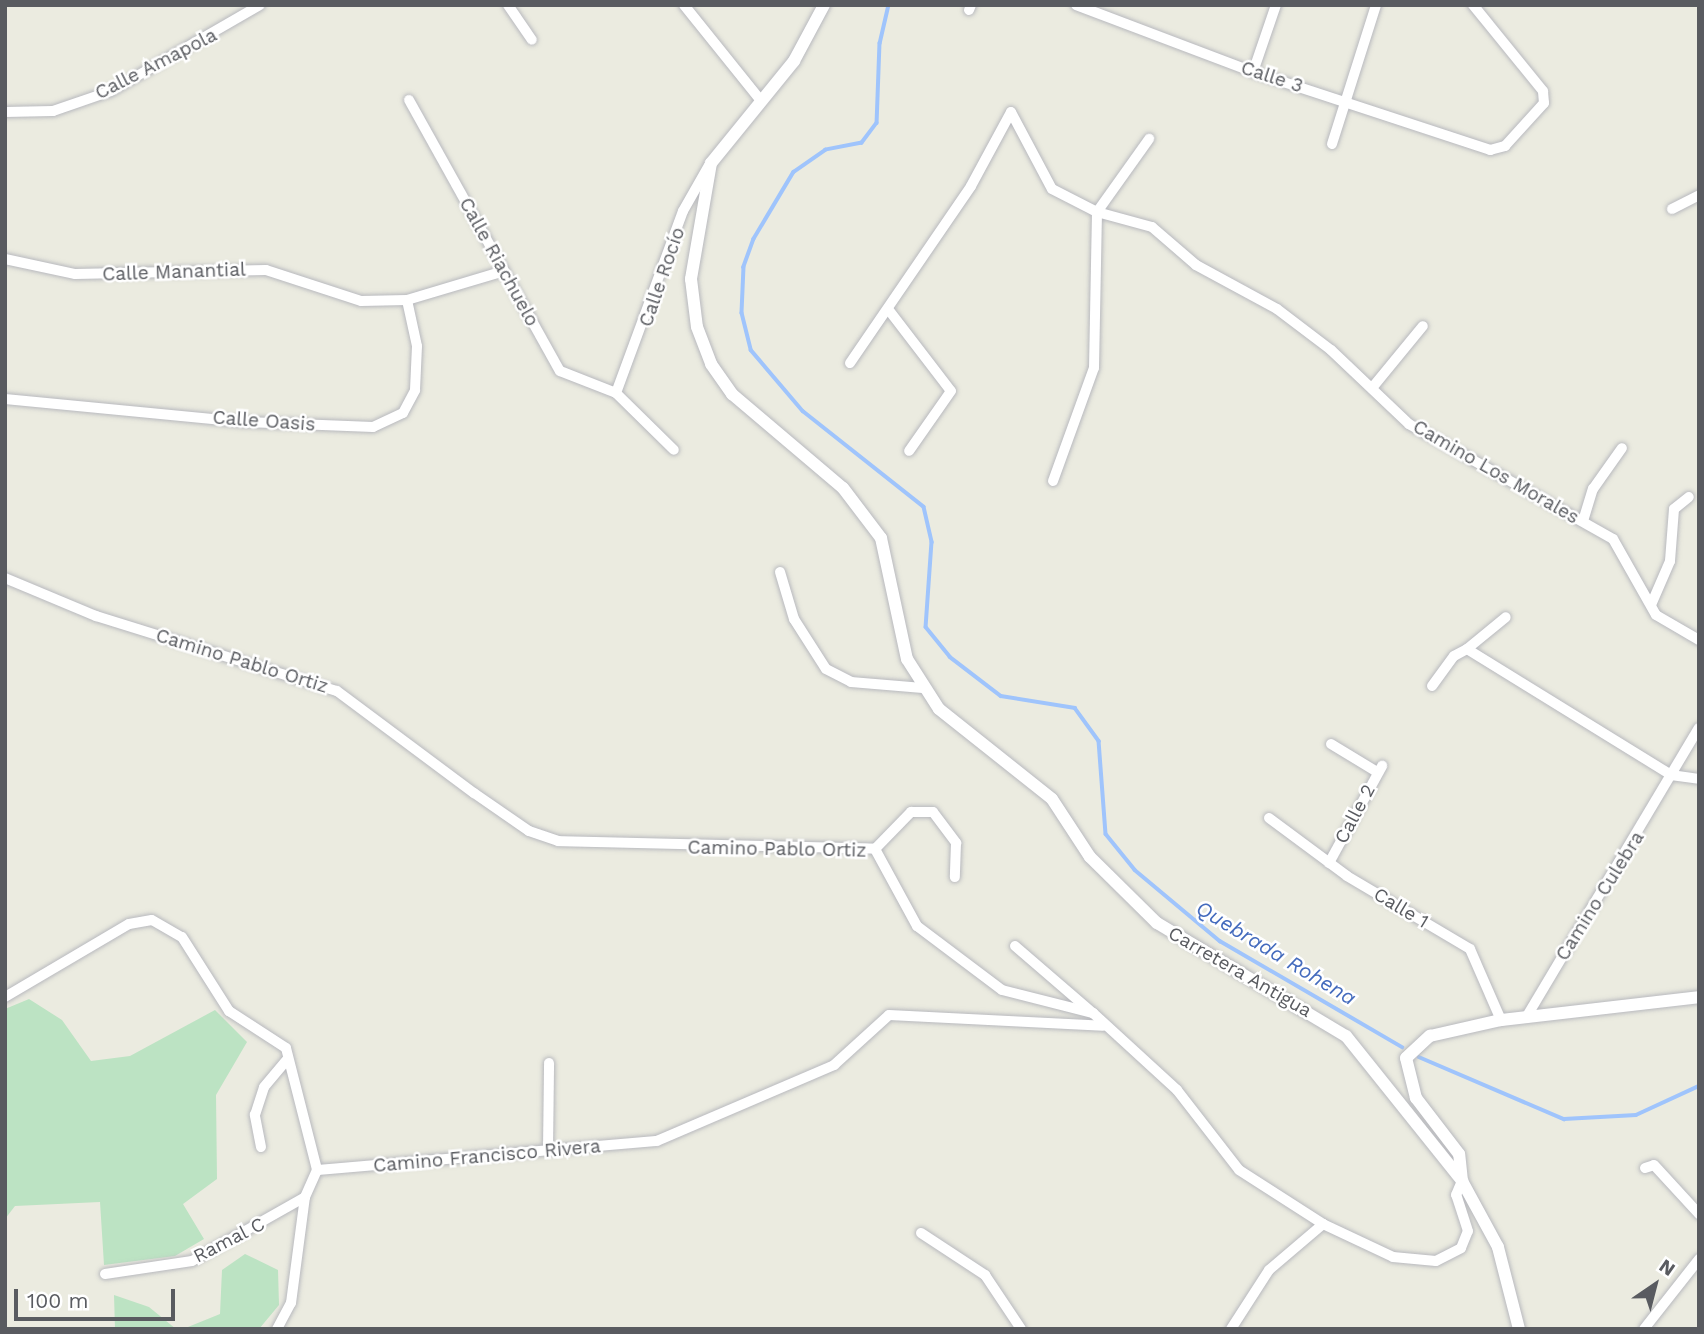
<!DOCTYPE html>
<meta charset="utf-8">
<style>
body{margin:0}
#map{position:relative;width:1704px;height:1334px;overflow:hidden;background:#ebebe0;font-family:"Work Sans",sans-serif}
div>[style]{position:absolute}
.green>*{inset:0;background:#bce3c3}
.stream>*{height:3.5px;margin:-1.75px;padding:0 1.75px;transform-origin:1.75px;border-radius:1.75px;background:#9fc4fc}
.roads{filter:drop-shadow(0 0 2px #b8b9be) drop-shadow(0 0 2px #b8b9be)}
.minor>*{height:10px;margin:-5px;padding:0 5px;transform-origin:5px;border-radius:5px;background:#fff}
.tertiary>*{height:12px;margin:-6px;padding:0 6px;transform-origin:6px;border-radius:6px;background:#fff}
span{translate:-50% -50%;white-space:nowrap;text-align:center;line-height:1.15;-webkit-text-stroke:5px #fff;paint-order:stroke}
.street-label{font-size:19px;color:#595b60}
.water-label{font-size:21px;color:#446bbd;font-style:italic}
.frame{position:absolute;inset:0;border:7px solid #595b60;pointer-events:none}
.north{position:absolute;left:1620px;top:1250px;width:70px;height:70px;-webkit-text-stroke:5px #fff;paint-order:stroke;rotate:35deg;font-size:19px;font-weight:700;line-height:28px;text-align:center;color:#595b60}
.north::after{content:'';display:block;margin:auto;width:24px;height:32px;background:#595b60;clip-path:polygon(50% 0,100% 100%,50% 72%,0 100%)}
.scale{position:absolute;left:14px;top:1289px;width:161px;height:32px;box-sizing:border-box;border:4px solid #595b60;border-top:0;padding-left:9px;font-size:21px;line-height:24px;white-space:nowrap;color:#595b60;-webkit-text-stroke:5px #fff;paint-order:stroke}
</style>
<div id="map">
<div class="green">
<div style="clip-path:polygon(29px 999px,62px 1020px,91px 1061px,130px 1056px,215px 1010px,247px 1042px,216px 1095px,217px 1179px,183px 1204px,204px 1239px,175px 1256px,104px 1265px,100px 1202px,15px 1206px,5px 1219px,5px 1009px)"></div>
<div style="clip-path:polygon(245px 1254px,278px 1270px,279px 1305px,259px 1329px,183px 1329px,220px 1314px,222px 1270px)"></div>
<div style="clip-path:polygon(114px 1295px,149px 1307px,176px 1329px,115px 1329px)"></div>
</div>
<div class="stream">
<div style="left:889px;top:5px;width:39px;rotate:103deg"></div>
<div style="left:880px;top:43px;width:80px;rotate:92.1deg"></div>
<div style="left:877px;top:123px;width:25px;rotate:127deg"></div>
<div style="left:862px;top:143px;width:37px;rotate:169deg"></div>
<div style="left:826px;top:150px;width:39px;rotate:145deg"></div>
<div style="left:794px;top:172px;width:78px;rotate:120.8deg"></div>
<div style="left:754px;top:239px;width:30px;rotate:110deg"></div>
<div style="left:744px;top:267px;width:46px;rotate:92.5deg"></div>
<div style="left:742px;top:313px;width:38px;rotate:76deg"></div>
<div style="left:751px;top:350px;width:80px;rotate:49.6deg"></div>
<div style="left:803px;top:411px;width:154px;rotate:38.4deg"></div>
<div style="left:924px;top:507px;width:36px;rotate:77deg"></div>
<div style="left:932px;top:542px;width:85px;rotate:94deg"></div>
<div style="left:926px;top:627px;width:38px;rotate:51deg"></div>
<div style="left:950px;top:657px;width:64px;rotate:37.4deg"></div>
<div style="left:1001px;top:696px;width:75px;rotate:9.2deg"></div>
<div style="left:1075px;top:708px;width:41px;rotate:54deg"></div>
<div style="left:1099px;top:741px;width:93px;rotate:85.7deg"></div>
<div style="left:1106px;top:834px;width:46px;rotate:51.1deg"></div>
<div style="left:1135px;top:870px;width:111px;rotate:39.9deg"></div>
<div style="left:1220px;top:941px;width:211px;rotate:30.2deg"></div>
<div style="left:1419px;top:1057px;width:158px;rotate:23.2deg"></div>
<div style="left:1564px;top:1119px;width:72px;rotate:-3.2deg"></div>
<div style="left:1636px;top:1115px;width:69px;rotate:-24.7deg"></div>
</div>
<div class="roads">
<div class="minor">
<div style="left:508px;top:5px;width:42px;rotate:55.6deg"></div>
<div style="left:684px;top:5px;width:124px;rotate:51.2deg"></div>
<div style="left:1076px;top:5px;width:189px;rotate:20.7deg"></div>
<div style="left:1253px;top:72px;width:250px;rotate:18.2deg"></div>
<div style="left:1490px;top:150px;width:16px;rotate:-15deg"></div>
<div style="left:1505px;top:146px;width:58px;rotate:-47.8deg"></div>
<div style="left:1544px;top:103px;width:12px;rotate:-95deg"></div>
<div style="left:1543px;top:91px;width:111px;rotate:-129.1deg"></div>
<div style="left:969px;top:10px;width:5px;rotate:-68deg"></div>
<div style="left:1253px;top:72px;width:71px;rotate:-71.1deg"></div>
<div style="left:409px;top:100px;width:310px;rotate:60.9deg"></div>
<div style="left:560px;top:371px;width:60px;rotate:21.4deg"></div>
<div style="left:5px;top:112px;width:48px;rotate:-1.2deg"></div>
<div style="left:53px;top:111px;width:61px;rotate:-19deg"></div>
<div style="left:111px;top:91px;width:172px;rotate:-30deg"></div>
<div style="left:1332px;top:144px;width:146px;rotate:-72.4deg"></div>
<div style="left:1672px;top:209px;width:30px;rotate:-27deg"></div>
<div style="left:5px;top:259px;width:72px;rotate:12.1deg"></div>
<div style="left:75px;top:274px;width:191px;rotate:-1.2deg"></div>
<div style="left:266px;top:270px;width:100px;rotate:18.1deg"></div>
<div style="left:361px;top:301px;width:46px;rotate:-1.2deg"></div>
<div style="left:407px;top:300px;width:101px;rotate:-16.6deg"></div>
<div style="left:888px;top:309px;width:103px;rotate:52.5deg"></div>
<div style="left:951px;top:391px;width:73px;rotate:125deg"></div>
<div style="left:850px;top:363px;width:214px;rotate:-55.6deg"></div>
<div style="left:971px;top:186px;width:84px;rotate:-61.6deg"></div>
<div style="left:1011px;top:112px;width:87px;rotate:62deg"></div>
<div style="left:1052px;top:189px;width:51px;rotate:27.1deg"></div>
<div style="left:1097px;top:212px;width:57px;rotate:15.3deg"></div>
<div style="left:1152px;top:227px;width:58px;rotate:40.8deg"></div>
<div style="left:1196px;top:265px;width:92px;rotate:28.5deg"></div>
<div style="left:1277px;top:309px;width:68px;rotate:37.2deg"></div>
<div style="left:1331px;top:350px;width:108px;rotate:43.5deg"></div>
<div style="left:1409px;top:424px;width:234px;rotate:29.4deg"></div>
<div style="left:1613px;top:539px;width:87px;rotate:60.5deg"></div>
<div style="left:1656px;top:615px;width:50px;rotate:30.2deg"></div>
<div style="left:1372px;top:388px;width:80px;rotate:-50.6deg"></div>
<div style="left:616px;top:393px;width:194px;rotate:-69.8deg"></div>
<div style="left:683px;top:211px;width:51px;rotate:-60.4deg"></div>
<div style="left:616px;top:393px;width:81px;rotate:44.5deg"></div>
<div style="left:5px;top:399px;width:242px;rotate:5.5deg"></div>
<div style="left:246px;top:422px;width:127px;rotate:2.3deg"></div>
<div style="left:373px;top:427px;width:33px;rotate:-25deg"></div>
<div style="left:403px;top:413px;width:26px;rotate:-62deg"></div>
<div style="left:415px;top:390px;width:44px;rotate:-87.4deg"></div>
<div style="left:417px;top:346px;width:47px;rotate:-102.3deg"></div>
<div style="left:1053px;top:481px;width:120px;rotate:-70.1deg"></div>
<div style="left:1094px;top:368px;width:156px;rotate:-88.9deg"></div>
<div style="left:1097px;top:212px;width:90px;rotate:-54.5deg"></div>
<div style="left:1583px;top:521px;width:34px;rotate:-73deg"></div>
<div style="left:1593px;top:489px;width:50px;rotate:-54.7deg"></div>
<div style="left:780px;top:572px;width:49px;rotate:73.4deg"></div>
<div style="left:794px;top:619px;width:59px;rotate:57.4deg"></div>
<div style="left:826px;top:669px;width:28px;rotate:27deg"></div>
<div style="left:851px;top:682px;width:72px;rotate:4.8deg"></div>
<div style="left:5px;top:578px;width:99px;rotate:22.7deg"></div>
<div style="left:96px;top:616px;width:252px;rotate:17.3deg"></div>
<div style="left:337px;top:691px;width:171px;rotate:36.7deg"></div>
<div style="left:474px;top:793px;width:67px;rotate:34.6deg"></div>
<div style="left:529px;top:831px;width:31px;rotate:19deg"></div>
<div style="left:558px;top:841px;width:317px;rotate:1.4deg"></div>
<div style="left:1651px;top:605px;width:48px;rotate:-66.6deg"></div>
<div style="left:1670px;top:561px;width:52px;rotate:-85.6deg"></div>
<div style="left:1674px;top:509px;width:19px;rotate:-39deg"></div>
<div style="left:1467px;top:649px;width:50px;rotate:-39.4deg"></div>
<div style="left:1432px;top:686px;width:37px;rotate:-54deg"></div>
<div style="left:1454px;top:656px;width:15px;rotate:-28deg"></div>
<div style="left:1467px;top:649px;width:240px;rotate:31.7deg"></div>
<div style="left:1671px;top:775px;width:28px;rotate:8deg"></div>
<div style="left:1331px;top:744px;width:54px;rotate:31.3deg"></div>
<div style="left:1269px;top:818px;width:97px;rotate:36.6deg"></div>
<div style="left:1347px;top:876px;width:143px;rotate:30.7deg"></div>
<div style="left:1470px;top:949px;width:77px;rotate:66.4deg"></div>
<div style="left:875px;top:849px;width:88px;rotate:61.4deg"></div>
<div style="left:917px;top:926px;width:106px;rotate:37deg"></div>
<div style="left:1002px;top:990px;width:94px;rotate:14.2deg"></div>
<div style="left:1093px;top:1013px;width:114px;rotate:42.5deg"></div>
<div style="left:1177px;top:1090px;width:101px;rotate:52.2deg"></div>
<div style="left:1239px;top:1170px;width:100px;rotate:32.7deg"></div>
<div style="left:1323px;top:1224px;width:77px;rotate:25.2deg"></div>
<div style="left:1393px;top:1257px;width:43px;rotate:5.3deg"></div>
<div style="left:1436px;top:1261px;width:28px;rotate:-27deg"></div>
<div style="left:1461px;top:1248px;width:18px;rotate:-68deg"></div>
<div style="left:1468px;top:1231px;width:38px;rotate:-108deg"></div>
<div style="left:1456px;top:1195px;width:15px;rotate:-67deg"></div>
<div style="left:875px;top:849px;width:52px;rotate:-45.8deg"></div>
<div style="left:911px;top:812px;width:22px"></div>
<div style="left:933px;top:812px;width:39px;rotate:53deg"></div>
<div style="left:956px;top:843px;width:34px;rotate:92deg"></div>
<div style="left:1329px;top:863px;width:111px;rotate:-61.3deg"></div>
<div style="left:1015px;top:946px;width:103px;rotate:40.7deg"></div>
<div style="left:5px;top:997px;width:144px;rotate:-30.5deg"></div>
<div style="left:129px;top:924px;width:23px;rotate:-10deg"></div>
<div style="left:152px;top:920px;width:34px;rotate:30deg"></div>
<div style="left:182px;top:937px;width:88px;rotate:57.6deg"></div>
<div style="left:229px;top:1011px;width:68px;rotate:33deg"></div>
<div style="left:286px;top:1048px;width:126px;rotate:75.7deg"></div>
<div style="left:1527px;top:1016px;width:335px;rotate:-59.2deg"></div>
<div style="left:261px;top:1147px;width:33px;rotate:-101deg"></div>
<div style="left:255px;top:1115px;width:29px;rotate:-72deg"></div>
<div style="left:264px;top:1087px;width:35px;rotate:-50deg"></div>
<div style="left:548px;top:1150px;width:87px;rotate:-89.3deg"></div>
<div style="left:1645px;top:1168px;width:9px;rotate:-18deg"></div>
<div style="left:1654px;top:1165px;width:67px;rotate:47.4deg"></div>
<div style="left:317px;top:1170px;width:341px;rotate:-4.9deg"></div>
<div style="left:657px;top:1141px;width:193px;rotate:-23.2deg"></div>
<div style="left:834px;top:1065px;width:74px;rotate:-42.3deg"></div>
<div style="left:889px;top:1015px;width:214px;rotate:2.9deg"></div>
<div style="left:921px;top:1233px;width:77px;rotate:33.3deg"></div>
<div style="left:985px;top:1275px;width:65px;rotate:56.3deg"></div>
<div style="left:105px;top:1274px;width:88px;rotate:-8.5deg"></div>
<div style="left:192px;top:1261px;width:130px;rotate:-29.5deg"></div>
<div style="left:277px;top:1329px;width:30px;rotate:-62deg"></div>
<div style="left:291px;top:1303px;width:107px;rotate:-82.5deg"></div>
<div style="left:305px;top:1197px;width:30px;rotate:-66deg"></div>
<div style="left:1231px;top:1329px;width:70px;rotate:-57.2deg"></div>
<div style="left:1269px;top:1270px;width:71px;rotate:-40.4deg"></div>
<div style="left:1644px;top:1329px;width:89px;rotate:-51.8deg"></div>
</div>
<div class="tertiary">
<div style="left:824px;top:5px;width:64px;rotate:118.2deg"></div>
<div style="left:794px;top:61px;width:132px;rotate:129.1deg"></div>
<div style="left:711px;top:163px;width:118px;rotate:99.8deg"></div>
<div style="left:691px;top:279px;width:48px;rotate:82.9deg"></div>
<div style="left:697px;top:327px;width:40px;rotate:69deg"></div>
<div style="left:711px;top:364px;width:37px;rotate:55deg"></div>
<div style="left:732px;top:394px;width:145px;rotate:40.3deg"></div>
<div style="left:843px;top:488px;width:63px;rotate:52.8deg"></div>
<div style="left:881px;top:538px;width:124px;rotate:77.9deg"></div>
<div style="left:907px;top:659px;width:59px;rotate:57.4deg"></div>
<div style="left:939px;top:709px;width:144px;rotate:38.5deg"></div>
<div style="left:1052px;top:799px;width:69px;rotate:56.8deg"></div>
<div style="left:1090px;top:857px;width:94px;rotate:44.6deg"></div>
<div style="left:1157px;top:923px;width:220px;rotate:30.9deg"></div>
<div style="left:1346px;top:1036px;width:186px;rotate:51.3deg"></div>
<div style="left:1519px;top:1329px;width:85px;rotate:-104.4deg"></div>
<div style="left:1498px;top:1247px;width:75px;rotate:-118.6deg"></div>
<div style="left:1462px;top:1181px;width:27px;rotate:-96deg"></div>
<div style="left:1459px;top:1154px;width:71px;rotate:-127.5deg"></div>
<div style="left:1416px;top:1098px;width:41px;rotate:-104deg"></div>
<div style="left:1406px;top:1058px;width:33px;rotate:-43deg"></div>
<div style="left:1430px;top:1036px;width:73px;rotate:-12.7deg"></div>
<div style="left:1501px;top:1020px;width:199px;rotate:-6.6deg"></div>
</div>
</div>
<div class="street-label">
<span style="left:156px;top:64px;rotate:-27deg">Calle Amapola</span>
<span style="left:1272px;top:77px;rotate:18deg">Calle 3</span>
<span style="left:499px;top:262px;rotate:61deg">Calle Riachuelo</span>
<span style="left:174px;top:272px;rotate:-2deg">Calle Manantial</span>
<span style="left:662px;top:277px;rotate:-71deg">Calle Rocío</span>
<span style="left:264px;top:421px;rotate:4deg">Calle Oasis</span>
<span style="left:1496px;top:472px;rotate:30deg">Camino Los Morales</span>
<span style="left:242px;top:661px;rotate:17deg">Camino Pablo Ortiz</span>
<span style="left:1355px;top:814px;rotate:-62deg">Calle 2</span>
<span style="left:777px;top:849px;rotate:1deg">Camino Pablo Ortiz</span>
<span style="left:1600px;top:896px;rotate:-58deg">Camino Culebra</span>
<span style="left:1401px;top:908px;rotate:31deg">Calle 1</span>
<span style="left:1240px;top:972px;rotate:30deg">Carretera Antigua</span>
<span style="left:487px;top:1156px;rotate:-5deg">Camino Francisco Rivera</span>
<span style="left:229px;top:1240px;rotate:-27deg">Ramal C</span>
</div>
<div class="water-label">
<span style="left:1276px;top:953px;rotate:31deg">Quebrada Rohena</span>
</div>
<div class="frame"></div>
<div class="north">N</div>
<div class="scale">100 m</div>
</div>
